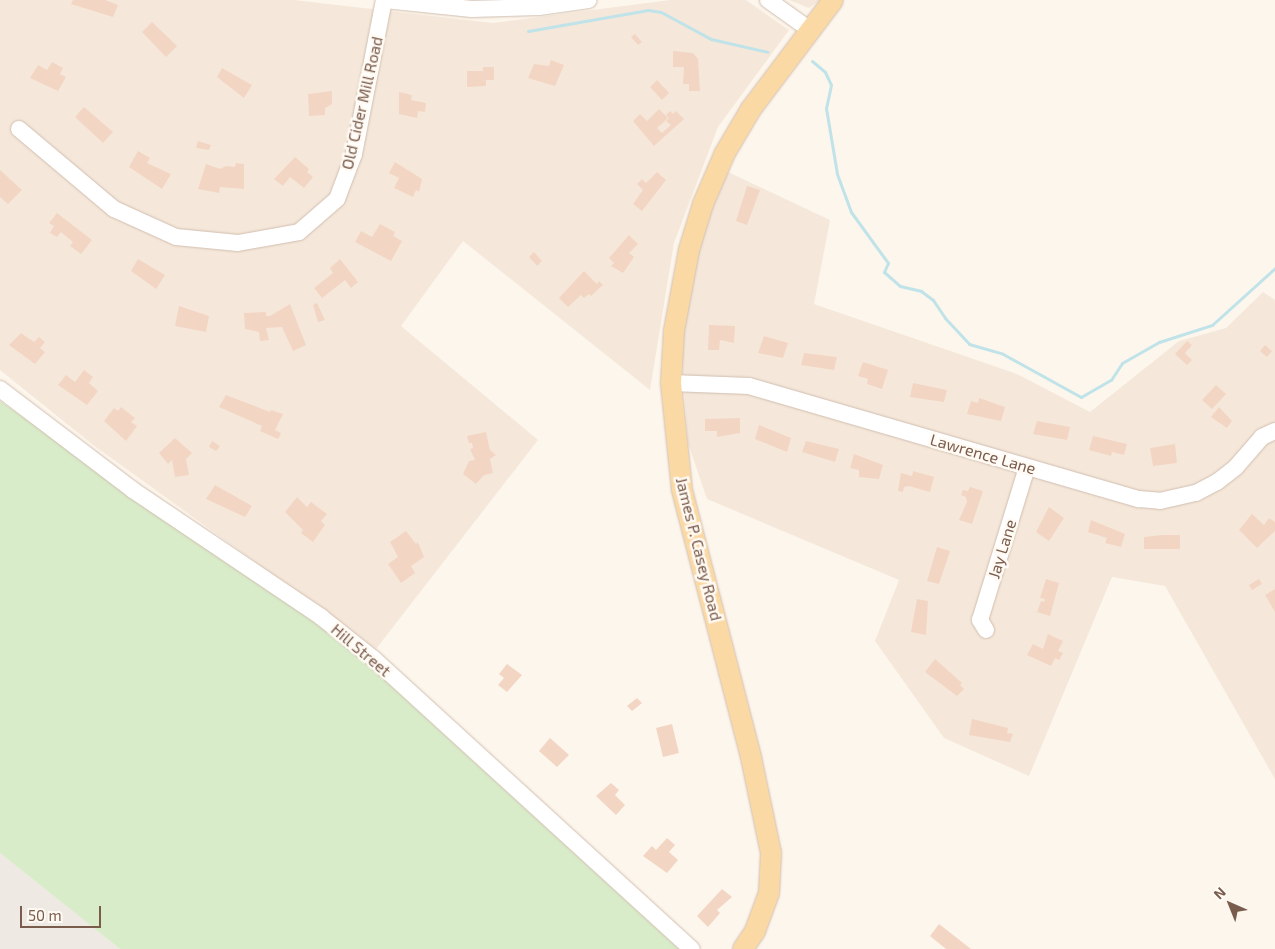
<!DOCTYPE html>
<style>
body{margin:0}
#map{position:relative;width:1275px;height:949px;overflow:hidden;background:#fdf6ec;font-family:"Exo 2",sans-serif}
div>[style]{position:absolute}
.residential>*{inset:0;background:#f5e8da}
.industrial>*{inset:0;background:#efe9e4}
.green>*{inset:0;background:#d8ecc9}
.stream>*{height:3px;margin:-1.5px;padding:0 1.5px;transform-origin:1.5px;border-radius:1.5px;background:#bfe3e8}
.building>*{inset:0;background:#f3d5c3}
.roads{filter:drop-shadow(0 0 1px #d1beb0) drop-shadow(0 0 1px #d1beb0)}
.minor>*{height:16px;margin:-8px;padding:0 8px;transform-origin:8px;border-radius:8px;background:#fff}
.major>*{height:20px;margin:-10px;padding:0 10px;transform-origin:10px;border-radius:10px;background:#fbd9a5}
span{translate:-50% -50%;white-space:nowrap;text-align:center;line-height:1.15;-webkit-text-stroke:5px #fffaf3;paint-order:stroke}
.street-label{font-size:16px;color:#7a5c4d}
.north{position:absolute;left:1205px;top:879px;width:50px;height:50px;-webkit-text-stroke:4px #fffaf3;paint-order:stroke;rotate:316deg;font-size:14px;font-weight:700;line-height:20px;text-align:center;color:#7a5c4d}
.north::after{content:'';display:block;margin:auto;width:18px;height:22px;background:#7a5c4d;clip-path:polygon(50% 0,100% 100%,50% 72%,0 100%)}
.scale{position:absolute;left:20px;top:906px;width:81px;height:22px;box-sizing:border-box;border:2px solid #7a5c4d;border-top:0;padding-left:6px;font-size:15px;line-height:18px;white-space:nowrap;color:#7a5c4d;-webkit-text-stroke:4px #fffaf3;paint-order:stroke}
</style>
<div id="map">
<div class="residential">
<div style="clip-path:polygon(0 0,294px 0,493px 23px,670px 0,746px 0,789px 30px,718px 127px,674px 243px,650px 390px,463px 241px,401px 326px,538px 440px,376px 649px,93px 445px,0 370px)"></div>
<div style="clip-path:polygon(789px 0,821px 0,809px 8px)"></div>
<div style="clip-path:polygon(726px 171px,830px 220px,814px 304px,1017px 374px,1090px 412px,1179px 341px,1226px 328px,1263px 292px,1275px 300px,1275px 779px,1165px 586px,1112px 577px,1029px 776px,944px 738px,875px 641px,899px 580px,707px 499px,688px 443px,680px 333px,697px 245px)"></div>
</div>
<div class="industrial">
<div style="clip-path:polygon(0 853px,120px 949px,0 949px)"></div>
</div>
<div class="green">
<div style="clip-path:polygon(0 401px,313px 619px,356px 654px,679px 949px,120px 949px,0 853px)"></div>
</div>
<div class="stream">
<div style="left:528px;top:31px;width:122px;rotate:-9.9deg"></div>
<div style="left:648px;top:10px;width:13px;rotate:9deg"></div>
<div style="left:661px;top:12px;width:57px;rotate:28.4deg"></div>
<div style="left:711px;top:39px;width:58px;rotate:12.8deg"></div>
<div style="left:812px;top:61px;width:17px;rotate:40deg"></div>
<div style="left:825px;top:72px;width:14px;rotate:65deg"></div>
<div style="left:831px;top:85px;width:24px;rotate:102deg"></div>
<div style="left:826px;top:108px;width:67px;rotate:80.5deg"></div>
<div style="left:837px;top:174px;width:40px;rotate:69.8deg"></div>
<div style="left:851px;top:212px;width:63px;rotate:54deg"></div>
<div style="left:888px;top:263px;width:10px;rotate:114deg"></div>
<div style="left:884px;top:272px;width:21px;rotate:41deg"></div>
<div style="left:900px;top:286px;width:22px;rotate:13deg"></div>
<div style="left:921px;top:291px;width:15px;rotate:37deg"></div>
<div style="left:933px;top:300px;width:22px;rotate:56deg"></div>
<div style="left:945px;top:318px;width:35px;rotate:47deg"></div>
<div style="left:969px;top:344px;width:35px;rotate:16deg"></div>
<div style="left:1003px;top:354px;width:89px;rotate:28.9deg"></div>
<div style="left:1081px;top:397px;width:34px;rotate:-30deg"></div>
<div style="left:1111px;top:380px;width:20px;rotate:-57deg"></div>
<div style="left:1122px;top:363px;width:43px;rotate:-29.6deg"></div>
<div style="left:1159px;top:342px;width:56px;rotate:-17.8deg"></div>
<div style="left:1212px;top:325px;width:85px;rotate:-42.1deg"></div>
</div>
<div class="building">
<div style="clip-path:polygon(73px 0,105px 0,118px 5px,113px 17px,71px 4px)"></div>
<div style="clip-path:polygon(152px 22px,177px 46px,166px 57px,142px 32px)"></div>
<div style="clip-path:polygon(635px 34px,642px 42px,638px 45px,631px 37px)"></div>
<div style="clip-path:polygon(673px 51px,693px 53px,698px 59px,700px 91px,689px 91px,689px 84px,683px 84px,684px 67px,673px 67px)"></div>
<div style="clip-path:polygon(551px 60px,564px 65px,555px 86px,528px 78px,534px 64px,549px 66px)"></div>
<div style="clip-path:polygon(52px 62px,63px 68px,60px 74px,66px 77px,58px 91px,30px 78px,38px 65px,47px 70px)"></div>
<div style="clip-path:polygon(483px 67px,494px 67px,494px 80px,486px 80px,486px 86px,467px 87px,467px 71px,483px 71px)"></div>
<div style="clip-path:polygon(222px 68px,252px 85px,244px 98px,217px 77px)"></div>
<div style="clip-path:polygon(657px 80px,669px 93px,662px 100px,650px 87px)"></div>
<div style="clip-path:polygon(332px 91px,332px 104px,325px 108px,325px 115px,309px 116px,308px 94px)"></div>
<div style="clip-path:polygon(399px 92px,412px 95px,411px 100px,426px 103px,425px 112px,418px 111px,417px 118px,399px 114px)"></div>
<div style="clip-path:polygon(84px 107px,113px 132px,103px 143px,75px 117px)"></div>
<div style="clip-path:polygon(659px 109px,668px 118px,657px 128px,662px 133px,671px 125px,666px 121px,669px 118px,666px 115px,670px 111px,673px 114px,676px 111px,684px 119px,654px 146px,633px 121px,640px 114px,647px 121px)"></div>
<div style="clip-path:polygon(198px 141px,211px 145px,209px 150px,196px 148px)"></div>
<div style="clip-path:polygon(138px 151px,150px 158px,147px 163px,171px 174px,162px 189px,129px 167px)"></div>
<div style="clip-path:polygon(295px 157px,309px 169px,307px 172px,313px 177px,304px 188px,290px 177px,283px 186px,274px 179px)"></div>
<div style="clip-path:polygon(395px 162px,422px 179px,419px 192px,416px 190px,413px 197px,394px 188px,399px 178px,389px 173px)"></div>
<div style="clip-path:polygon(236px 163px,244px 164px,244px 189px,220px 187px,219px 193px,198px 189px,206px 164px,220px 169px,226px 166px,235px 167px)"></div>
<div style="clip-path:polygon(0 170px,22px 190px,8px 204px,0 197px)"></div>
<div style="clip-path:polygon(657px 172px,666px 180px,642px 211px,633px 204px,643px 190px,637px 184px,642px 179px,646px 183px)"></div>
<div style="clip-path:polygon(747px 186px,760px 190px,747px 225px,736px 221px)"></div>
<div style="clip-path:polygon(57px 213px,92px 240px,81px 254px,70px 246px,73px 242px,61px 232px,57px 237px,50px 233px,54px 226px,49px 223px)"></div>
<div style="clip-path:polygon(380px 224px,395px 232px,393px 236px,402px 241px,391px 261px,355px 242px,361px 231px,372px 237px)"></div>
<div style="clip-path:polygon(629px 235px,638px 244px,629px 253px,634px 257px,623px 273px,611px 266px,614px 263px,609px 258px)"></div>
<div style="clip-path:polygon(534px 252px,542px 261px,537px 266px,529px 257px)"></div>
<div style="clip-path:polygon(138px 259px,165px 275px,156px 289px,131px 271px)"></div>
<div style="clip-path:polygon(340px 259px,358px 282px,351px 288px,345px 280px,322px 298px,314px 288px,333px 273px,330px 268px)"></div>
<div style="clip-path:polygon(584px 271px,597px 284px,599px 281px,603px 285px,591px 296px,589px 294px,584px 298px,581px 295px,568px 307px,559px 298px)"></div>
<div style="clip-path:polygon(317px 303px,325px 320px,318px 322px,313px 305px)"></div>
<div style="clip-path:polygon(290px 304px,306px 345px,293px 351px,282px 327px,266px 328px,269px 340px,260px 341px,259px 332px,245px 329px,244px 313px,266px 312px,266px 316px,270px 316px)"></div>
<div style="clip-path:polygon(179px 306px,209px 316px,206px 332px,175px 326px)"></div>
<div style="clip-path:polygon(709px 325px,735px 326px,734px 343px,720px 340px,719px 350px,708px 350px)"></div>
<div style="clip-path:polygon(21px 333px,34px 342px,39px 337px,45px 342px,40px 348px,45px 352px,35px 364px,9px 345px)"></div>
<div style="clip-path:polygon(764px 336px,788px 343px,783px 358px,758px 353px)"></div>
<div style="clip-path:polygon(1187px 341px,1192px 345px,1185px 353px,1192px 360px,1187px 365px,1175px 354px)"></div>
<div style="clip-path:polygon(1265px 345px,1272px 351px,1267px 357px,1260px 351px)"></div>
<div style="clip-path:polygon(804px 353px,837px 357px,834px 370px,801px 365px)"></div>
<div style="clip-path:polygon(863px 362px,888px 370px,882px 389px,867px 384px,868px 379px,858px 376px)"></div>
<div style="clip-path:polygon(84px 370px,93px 377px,89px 383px,98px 391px,87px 405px,58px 385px,66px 375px,75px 382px)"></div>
<div style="clip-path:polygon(913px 383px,947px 390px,944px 402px,910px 397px)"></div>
<div style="clip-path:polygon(1216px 385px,1226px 394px,1212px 409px,1202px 400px)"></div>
<div style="clip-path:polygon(226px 395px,270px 412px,271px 410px,283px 414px,275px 430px,281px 433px,278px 439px,260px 431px,262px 426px,219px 407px)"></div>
<div style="clip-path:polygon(979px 398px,1005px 407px,1001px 421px,967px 414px,971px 401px,978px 403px)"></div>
<div style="clip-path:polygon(121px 407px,135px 418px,131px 422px,137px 426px,126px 441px,104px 421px,114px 408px,118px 411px)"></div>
<div style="clip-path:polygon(1219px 407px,1232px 421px,1227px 428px,1211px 417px)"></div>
<div style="clip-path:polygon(740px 418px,740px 433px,717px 437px,717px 431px,705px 431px,705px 419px)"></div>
<div style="clip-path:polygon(1037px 421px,1070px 427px,1067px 440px,1033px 434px)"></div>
<div style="clip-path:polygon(759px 425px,791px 438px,787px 452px,755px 439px)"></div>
<div style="clip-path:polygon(486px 432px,490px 450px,496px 455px,490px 459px,493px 473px,484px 475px,476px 484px,463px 474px,469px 461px,475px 460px,470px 449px,473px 448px,472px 443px,469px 443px,467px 436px)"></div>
<div style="clip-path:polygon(1093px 436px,1127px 444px,1124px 455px,1112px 452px,1111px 456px,1089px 450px)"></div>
<div style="clip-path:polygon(175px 438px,192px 453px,186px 459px,189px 475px,175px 477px,172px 460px,168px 464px,159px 453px)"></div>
<div style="clip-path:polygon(212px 441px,220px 446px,216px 451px,209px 447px)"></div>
<div style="clip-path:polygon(806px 441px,839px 449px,835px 462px,802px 452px)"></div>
<div style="clip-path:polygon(1175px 444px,1177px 463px,1153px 466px,1150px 448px)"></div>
<div style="clip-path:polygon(854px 454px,883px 465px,879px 479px,859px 477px,859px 470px,850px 468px)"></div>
<div style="clip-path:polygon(913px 471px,934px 477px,930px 492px,909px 486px,904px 487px,903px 492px,898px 491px,901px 473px,912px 476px)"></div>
<div style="clip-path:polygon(215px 485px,252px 506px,245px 517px,206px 499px)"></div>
<div style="clip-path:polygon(970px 487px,983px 491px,972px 524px,959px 520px,967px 502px,966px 497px,961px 495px,963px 490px,968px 491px)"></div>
<div style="clip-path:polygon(297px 497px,307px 507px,311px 502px,327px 514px,321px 521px,325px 525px,313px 542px,301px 533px,303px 530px,285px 512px)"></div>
<div style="clip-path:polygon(1049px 507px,1064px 518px,1049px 541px,1036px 532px)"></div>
<div style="clip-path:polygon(1252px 514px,1264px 525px,1269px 518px,1275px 522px,1275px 531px,1257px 548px,1239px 530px)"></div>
<div style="clip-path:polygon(1091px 520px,1125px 534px,1121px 547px,1105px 543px,1107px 538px,1088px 532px)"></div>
<div style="clip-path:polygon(406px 531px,416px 544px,418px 542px,424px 557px,411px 566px,415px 573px,401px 583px,388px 564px,398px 557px,390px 542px)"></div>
<div style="clip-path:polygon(1162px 535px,1180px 535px,1180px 549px,1144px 549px,1144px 537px)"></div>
<div style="clip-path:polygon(937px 547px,950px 551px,939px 584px,927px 581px)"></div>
<div style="clip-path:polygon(1046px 579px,1059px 583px,1050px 616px,1037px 612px,1041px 601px,1044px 602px,1045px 599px,1040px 598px)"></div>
<div style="clip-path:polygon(1259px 579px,1262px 584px,1252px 590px,1249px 585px)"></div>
<div style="clip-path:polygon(1275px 589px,1275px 612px,1265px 595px)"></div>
<div style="clip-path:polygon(917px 599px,928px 601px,926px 635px,911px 632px)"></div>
<div style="clip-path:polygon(1048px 634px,1063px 641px,1058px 651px,1063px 653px,1059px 660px,1055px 658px,1051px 666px,1027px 655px,1033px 644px,1043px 649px)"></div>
<div style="clip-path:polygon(935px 659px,962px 683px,960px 685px,964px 689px,957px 696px,925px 672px)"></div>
<div style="clip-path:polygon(507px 664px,522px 675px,507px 692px,498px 685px,504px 678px,499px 674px)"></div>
<div style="clip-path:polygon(637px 698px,642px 703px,632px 711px,627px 706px)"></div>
<div style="clip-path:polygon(972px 719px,1008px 728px,1007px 733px,1013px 734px,1010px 742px,969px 735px)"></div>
<div style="clip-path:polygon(672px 724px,679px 753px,663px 757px,656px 728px)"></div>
<div style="clip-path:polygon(550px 738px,569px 755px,557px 767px,539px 751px)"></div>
<div style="clip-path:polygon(611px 783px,619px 790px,615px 795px,625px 805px,616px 815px,596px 796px)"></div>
<div style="clip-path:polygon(667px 838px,675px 845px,669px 852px,678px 860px,667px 873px,643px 856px,652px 846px,656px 850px)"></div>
<div style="clip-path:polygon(722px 889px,732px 897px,717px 910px,720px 913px,708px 927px,697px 916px)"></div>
<div style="clip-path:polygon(939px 924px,971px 949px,946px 949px,930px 936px)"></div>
</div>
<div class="roads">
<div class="minor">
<div style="left:385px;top:0;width:87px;rotate:5.9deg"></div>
<div style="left:472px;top:9px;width:67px;rotate:-1.7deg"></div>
<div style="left:539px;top:7px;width:50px;rotate:-8deg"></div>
<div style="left:768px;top:0;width:52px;rotate:35.5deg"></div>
<div style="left:19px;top:129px;width:124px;rotate:40.1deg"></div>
<div style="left:114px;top:209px;width:68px;rotate:24.3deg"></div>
<div style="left:176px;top:237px;width:62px;rotate:5.5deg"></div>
<div style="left:238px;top:243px;width:62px;rotate:-10.2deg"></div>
<div style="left:299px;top:232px;width:50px;rotate:-41deg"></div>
<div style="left:337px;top:199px;width:48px;rotate:-69.3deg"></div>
<div style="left:354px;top:154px;width:157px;rotate:-79deg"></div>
<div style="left:671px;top:383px;width:78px;rotate:2.2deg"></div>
<div style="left:749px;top:386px;width:406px;rotate:16.2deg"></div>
<div style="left:1139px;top:499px;width:21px;rotate:5deg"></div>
<div style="left:1160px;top:501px;width:37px;rotate:-13deg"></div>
<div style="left:1196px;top:493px;width:24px;rotate:-28deg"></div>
<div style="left:1217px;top:482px;width:24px;rotate:-38deg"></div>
<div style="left:1236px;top:467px;width:40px;rotate:-49deg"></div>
<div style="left:1262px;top:437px;width:14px;rotate:-25deg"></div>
<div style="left:0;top:389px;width:167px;rotate:37.2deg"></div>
<div style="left:133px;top:490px;width:227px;rotate:34deg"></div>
<div style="left:321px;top:617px;width:68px;rotate:38.4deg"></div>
<div style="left:374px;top:659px;width:430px;rotate:42.4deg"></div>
<div style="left:986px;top:630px;width:12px;rotate:-121deg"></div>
<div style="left:980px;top:620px;width:160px;rotate:-72.9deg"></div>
</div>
<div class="major">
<div style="left:743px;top:949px;width:22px;rotate:-56deg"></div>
<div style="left:755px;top:931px;width:40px;rotate:-69.8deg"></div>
<div style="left:769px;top:893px;width:40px;rotate:-87.1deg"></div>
<div style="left:771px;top:853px;width:98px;rotate:-101.8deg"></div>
<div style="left:751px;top:757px;width:276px;rotate:-104.5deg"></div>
<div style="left:682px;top:490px;width:108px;rotate:-95.9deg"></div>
<div style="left:671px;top:383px;width:52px;rotate:-86.7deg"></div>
<div style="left:674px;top:331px;width:82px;rotate:-79.5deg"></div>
<div style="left:689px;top:250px;width:48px;rotate:-73.1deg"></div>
<div style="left:703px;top:204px;width:56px;rotate:-66.7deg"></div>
<div style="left:725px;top:153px;width:51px;rotate:-59.4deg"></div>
<div style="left:751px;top:109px;width:136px;rotate:-53deg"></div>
</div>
</div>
<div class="street-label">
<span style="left:362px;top:103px;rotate:-77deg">Old Cider Mill Road</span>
<span style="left:983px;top:454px;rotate:16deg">Lawrence Lane</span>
<span style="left:699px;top:549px;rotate:76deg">James P. Casey Road</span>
<span style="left:1002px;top:549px;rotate:-73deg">Jay Lane</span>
<span style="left:361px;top:650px;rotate:40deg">Hill Street</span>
</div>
<div class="north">N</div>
<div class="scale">50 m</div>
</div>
